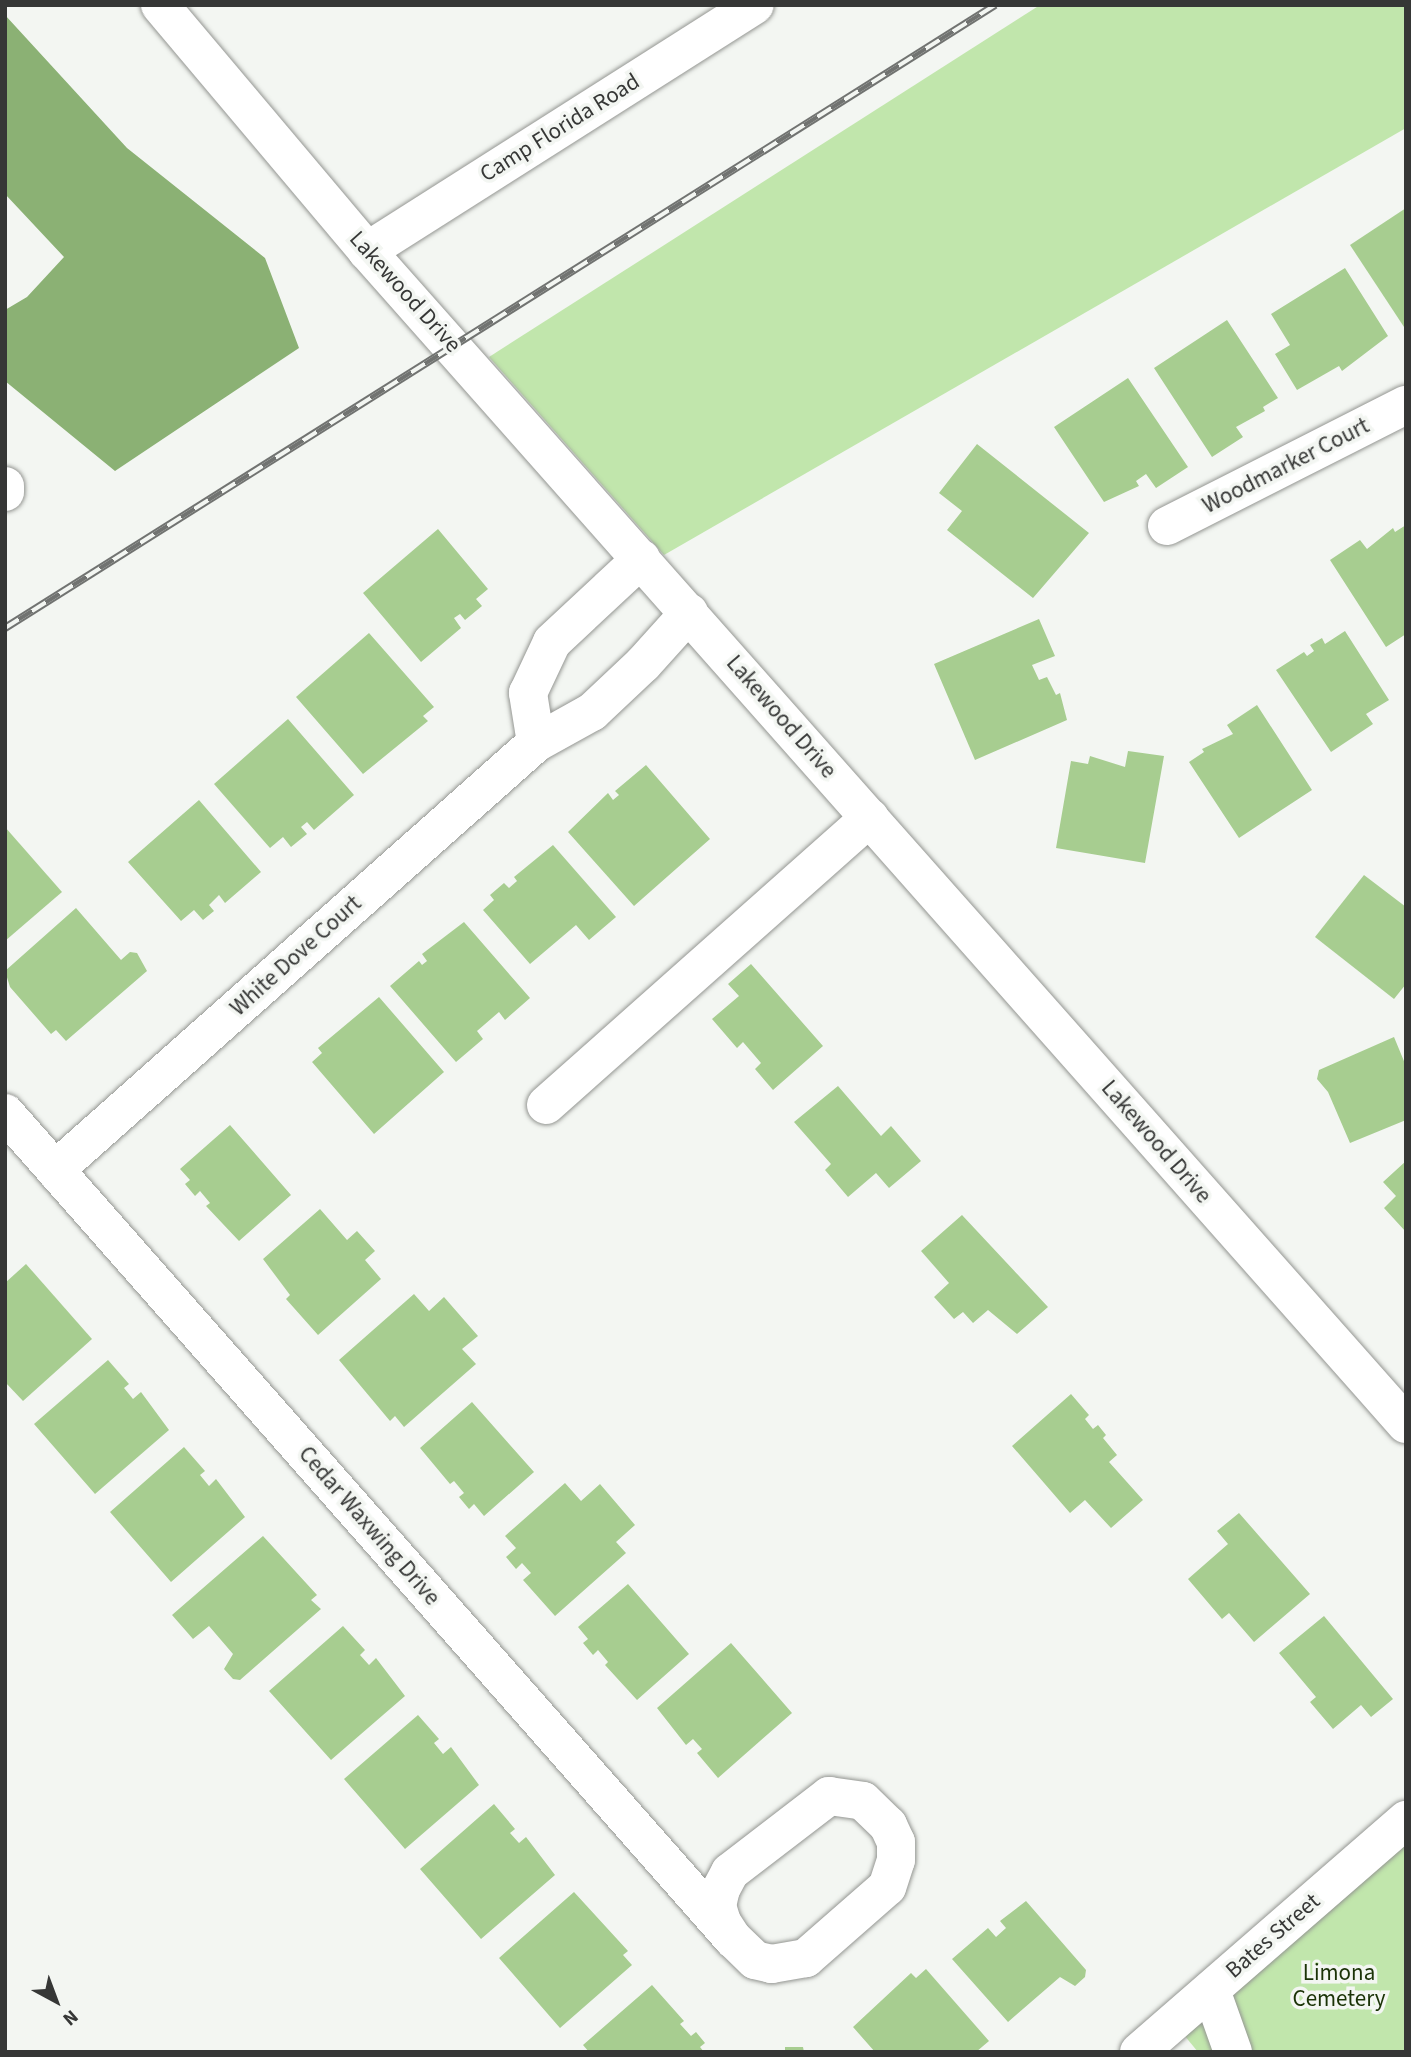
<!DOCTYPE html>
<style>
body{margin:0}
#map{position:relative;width:1411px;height:2057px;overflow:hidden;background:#f3f6f2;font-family:"Source Sans 3",sans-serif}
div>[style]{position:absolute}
.green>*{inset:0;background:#c1e6ac}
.water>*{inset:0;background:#8bb174}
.building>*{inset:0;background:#a7cd90}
.roads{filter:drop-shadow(0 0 2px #949692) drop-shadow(0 0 2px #949692)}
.minor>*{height:38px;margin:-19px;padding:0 19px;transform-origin:19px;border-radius:19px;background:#fff}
.rail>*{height:8px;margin-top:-4px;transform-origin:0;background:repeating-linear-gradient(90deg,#f3f6f2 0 16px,#717371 0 32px);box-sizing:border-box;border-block:2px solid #717371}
span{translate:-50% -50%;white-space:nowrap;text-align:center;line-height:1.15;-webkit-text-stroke:7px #f3f6f2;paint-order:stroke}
.street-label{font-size:23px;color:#363736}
.park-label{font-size:23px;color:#1b3307}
.frame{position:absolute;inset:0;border:7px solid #363736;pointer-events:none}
.north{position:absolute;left:21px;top:1966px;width:70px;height:70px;-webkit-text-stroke:5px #f3f6f2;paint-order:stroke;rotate:139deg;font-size:19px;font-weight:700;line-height:28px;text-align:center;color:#363736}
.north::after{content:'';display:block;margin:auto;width:24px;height:32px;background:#363736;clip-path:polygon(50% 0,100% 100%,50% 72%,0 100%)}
</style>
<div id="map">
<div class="green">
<div style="clip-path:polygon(1040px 5px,1406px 5px,1406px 128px,664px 555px,489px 357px)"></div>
<div style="clip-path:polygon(1406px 1840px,1406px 2052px,1198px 2052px,1184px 2035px)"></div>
</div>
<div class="water">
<div style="clip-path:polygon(5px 15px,127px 148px,265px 258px,299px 348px,115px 471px,5px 381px,5px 310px,27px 297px,64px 257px,5px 194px)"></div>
</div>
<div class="building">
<div style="clip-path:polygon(1406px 208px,1406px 330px,1350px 245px)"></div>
<div style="clip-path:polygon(1345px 268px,1388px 336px,1342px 371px,1339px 366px,1297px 390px,1275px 354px,1290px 345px,1271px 314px)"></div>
<div style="clip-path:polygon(1227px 320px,1278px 398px,1263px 407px,1265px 411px,1236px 427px,1243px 437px,1212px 457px,1154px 368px)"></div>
<div style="clip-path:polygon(1128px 378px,1188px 467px,1156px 488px,1146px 474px,1136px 481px,1139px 486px,1104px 502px,1054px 427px)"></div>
<div style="clip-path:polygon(977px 444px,1089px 533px,1033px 598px,947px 530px,962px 511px,939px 493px)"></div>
<div style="clip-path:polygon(1406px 525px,1406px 634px,1386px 647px,1330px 560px,1360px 540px,1367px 549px,1393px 528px,1395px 532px)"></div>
<div style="clip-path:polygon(438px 529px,488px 589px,476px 599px,482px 606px,465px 620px,460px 614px,454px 618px,461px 628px,421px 662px,363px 593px)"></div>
<div style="clip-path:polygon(1039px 619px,1055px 656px,1032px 665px,1039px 680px,1047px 677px,1056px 695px,1060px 693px,1067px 720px,975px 760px,934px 664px)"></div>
<div style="clip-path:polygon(1345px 631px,1389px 700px,1366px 714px,1373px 724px,1331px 752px,1276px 670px,1304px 652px,1307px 656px,1314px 651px,1310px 645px,1322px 638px,1325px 644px)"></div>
<div style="clip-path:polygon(369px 633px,434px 707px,423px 716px,428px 721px,363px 774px,296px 697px)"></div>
<div style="clip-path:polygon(1257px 705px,1312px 790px,1239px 838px,1189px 762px,1204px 752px,1202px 749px,1233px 734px,1227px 725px)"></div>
<div style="clip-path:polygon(288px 719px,354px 795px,314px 830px,307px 822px,301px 827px,307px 834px,291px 847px,283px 837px,270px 848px,214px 784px)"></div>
<div style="clip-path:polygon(1128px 751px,1164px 756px,1145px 863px,1056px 848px,1071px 761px,1088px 764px,1090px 756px,1125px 767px)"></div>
<div style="clip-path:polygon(646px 765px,710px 839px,634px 906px,568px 832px,608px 793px,613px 800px,619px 795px,615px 791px)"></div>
<div style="clip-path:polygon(199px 800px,261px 872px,225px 903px,219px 895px,209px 905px,214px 911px,203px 920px,194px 910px,181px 921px,128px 862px)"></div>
<div style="clip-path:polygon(5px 827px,62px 892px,5px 941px)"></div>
<div style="clip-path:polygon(553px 845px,616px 917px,589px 940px,576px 925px,530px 964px,483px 910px,494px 900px,490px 895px,504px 883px,509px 888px,517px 881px,514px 877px)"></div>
<div style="clip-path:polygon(1364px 875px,1406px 907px,1406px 984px,1394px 999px,1315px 937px)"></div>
<div style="clip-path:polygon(76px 908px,121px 960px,130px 952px,137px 953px,147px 971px,66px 1041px,56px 1030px,51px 1034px,10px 987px,5px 971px)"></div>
<div style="clip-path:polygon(464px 922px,530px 998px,505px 1020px,499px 1012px,477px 1031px,483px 1039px,456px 1062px,390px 986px,419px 961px,422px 965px,427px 961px,422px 954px)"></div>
<div style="clip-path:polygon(751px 964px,823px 1046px,773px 1090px,755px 1069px,761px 1063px,743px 1042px,737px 1048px,712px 1019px,739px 996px,728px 984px)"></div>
<div style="clip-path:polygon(379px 997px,444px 1072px,374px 1134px,312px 1062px,322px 1053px,318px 1048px)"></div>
<div style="clip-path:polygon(1394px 1037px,1406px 1066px,1406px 1120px,1350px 1143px,1328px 1092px,1317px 1079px,1319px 1070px)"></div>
<div style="clip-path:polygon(838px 1086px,881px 1136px,891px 1126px,921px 1161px,889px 1188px,876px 1173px,848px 1197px,825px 1170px,831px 1164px,794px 1122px)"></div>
<div style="clip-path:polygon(230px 1125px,291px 1195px,239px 1241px,206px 1206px,210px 1203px,200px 1191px,195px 1196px,185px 1184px,190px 1180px,180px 1169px)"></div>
<div style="clip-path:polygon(1406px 1161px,1406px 1232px,1384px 1208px,1396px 1196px,1383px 1182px)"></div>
<div style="clip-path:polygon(320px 1209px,347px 1240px,357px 1231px,375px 1251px,365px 1260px,381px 1279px,318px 1335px,286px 1299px,290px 1295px,263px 1259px)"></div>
<div style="clip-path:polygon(962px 1215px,1048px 1307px,1017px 1334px,988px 1310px,973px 1323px,963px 1312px,954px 1319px,934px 1297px,949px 1283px,921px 1251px)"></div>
<div style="clip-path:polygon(26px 1264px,92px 1339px,23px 1401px,5px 1382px,5px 1283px)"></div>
<div style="clip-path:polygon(414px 1294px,429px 1311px,444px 1297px,478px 1336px,462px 1349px,476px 1364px,404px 1427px,395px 1416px,390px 1421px,339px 1360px)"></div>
<div style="clip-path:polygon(108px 1360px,129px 1384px,124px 1388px,133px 1399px,141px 1392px,169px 1430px,95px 1494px,34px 1424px)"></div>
<div style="clip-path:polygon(1071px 1394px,1089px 1415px,1085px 1419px,1093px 1429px,1098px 1425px,1106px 1435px,1103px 1438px,1117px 1455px,1109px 1462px,1143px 1500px,1111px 1528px,1085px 1500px,1070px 1513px,1012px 1446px)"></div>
<div style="clip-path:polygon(472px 1402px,534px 1472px,484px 1516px,474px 1504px,469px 1509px,459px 1497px,464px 1493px,454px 1481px,450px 1484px,420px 1448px)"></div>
<div style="clip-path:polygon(184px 1447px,205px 1471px,200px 1475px,209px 1486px,216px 1479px,245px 1517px,171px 1582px,110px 1512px)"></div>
<div style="clip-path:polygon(565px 1483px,581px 1501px,600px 1484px,635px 1525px,616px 1542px,626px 1553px,555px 1616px,523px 1580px,531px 1573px,522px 1563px,516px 1569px,506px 1557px,516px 1548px,505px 1536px)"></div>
<div style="clip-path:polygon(1239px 1513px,1310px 1594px,1254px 1642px,1229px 1613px,1222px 1619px,1188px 1579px,1228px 1544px,1217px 1531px)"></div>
<div style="clip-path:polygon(263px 1536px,317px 1595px,311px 1600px,321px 1609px,240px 1680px,233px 1679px,224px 1669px,233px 1654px,209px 1626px,193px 1639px,172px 1615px)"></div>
<div style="clip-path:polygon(628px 1584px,689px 1654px,637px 1700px,605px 1665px,608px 1662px,598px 1650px,593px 1655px,583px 1643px,588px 1639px,578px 1627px)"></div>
<div style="clip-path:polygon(1324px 1616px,1393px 1699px,1371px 1717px,1361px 1705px,1333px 1729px,1310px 1702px,1316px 1697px,1279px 1653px)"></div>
<div style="clip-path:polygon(343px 1626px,365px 1650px,360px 1655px,369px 1665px,376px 1658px,405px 1696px,331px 1760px,269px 1691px)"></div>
<div style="clip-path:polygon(731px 1643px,792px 1713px,718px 1778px,697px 1753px,702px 1749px,693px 1739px,686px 1745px,657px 1708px)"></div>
<div style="clip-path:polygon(418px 1715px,439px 1739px,434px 1743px,443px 1754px,451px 1747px,479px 1785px,405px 1849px,344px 1779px)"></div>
<div style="clip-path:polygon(494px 1804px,515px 1829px,510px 1833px,519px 1843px,526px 1837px,555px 1875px,481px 1939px,420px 1869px)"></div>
<div style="clip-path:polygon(574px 1892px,628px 1951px,623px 1955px,632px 1965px,560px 2028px,499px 1958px)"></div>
<div style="clip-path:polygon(1026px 1901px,1086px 1970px,1085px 1977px,1075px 1986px,1060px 1977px,1008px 2022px,952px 1959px,988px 1928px,996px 1937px,1006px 1928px,1000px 1921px)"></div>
<div style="clip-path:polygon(926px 1969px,989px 2041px,976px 2052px,875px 2052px,853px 2027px,911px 1973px,916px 1978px)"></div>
<div style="clip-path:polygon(652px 1985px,684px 2021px,680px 2024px,691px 2036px,696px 2032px,705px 2043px,700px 2047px,704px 2052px,589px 2052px,583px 2045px)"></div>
<div style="clip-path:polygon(785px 2047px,803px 2047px,804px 2052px,785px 2052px)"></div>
</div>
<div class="roads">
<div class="minor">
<div style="left:160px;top:5px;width:322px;rotate:49.9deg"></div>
<div style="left:367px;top:251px;width:1567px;rotate:48.47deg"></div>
<div style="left:367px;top:251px;width:459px;rotate:-32.4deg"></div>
<div style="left:5px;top:486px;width:6px;rotate:90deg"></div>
<div style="left:1167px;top:526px;width:268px;rotate:-26.9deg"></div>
<div style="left:536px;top:743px;width:51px;rotate:-99.1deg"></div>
<div style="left:528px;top:693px;width:56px;rotate:-64.8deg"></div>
<div style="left:552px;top:642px;width:122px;rotate:-43deg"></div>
<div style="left:546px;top:1105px;width:433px;rotate:-41.6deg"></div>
<div style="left:5px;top:1113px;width:1101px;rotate:48.61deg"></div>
<div style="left:55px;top:1170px;width:643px;rotate:-41.6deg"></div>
<div style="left:536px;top:743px;width:64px;rotate:-29deg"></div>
<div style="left:592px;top:712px;width:70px;rotate:-43.3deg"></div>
<div style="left:643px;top:664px;width:69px;rotate:-48deg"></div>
<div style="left:829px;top:1796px;width:34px;rotate:8deg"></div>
<div style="left:863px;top:1801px;width:35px;rotate:44deg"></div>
<div style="left:888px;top:1825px;width:19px;rotate:65deg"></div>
<div style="left:896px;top:1842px;width:18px;rotate:90deg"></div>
<div style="left:896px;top:1860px;width:28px;rotate:108deg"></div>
<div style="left:887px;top:1887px;width:108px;rotate:138.8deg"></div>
<div style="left:806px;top:1958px;width:35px;rotate:170deg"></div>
<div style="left:772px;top:1964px;width:17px;rotate:-167deg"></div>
<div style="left:755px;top:1960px;width:30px;rotate:-136deg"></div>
<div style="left:733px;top:1939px;width:20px;rotate:-123deg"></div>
<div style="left:722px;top:1922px;width:17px;rotate:-107deg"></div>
<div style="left:717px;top:1906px;width:17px;rotate:-77deg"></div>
<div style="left:721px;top:1889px;width:19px;rotate:-62deg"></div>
<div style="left:730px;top:1872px;width:125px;rotate:-37.5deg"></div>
<div style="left:1211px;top:1990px;width:66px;rotate:70.5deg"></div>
<div style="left:1139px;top:2052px;width:354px;rotate:-41deg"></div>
</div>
</div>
<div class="rail">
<div style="left:5px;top:628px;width:1170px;rotate:-32.18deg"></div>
</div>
<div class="street-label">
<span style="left:560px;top:128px;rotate:-32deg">Camp Florida Road</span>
<span style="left:405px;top:292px;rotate:48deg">Lakewood Drive</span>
<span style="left:1286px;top:466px;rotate:-27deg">Woodmarker Court</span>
<span style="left:781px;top:717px;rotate:49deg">Lakewood Drive</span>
<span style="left:296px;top:956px;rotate:-42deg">White Dove Court</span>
<span style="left:1156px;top:1142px;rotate:49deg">Lakewood Drive</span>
<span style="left:369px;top:1526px;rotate:49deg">Cedar Waxwing Drive</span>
<span style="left:1273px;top:1936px;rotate:-41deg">Bates Street</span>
</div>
<div class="park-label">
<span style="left:1339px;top:1986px">Limona<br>Cemetery</span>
</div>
<div class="frame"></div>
<div class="north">N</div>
</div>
